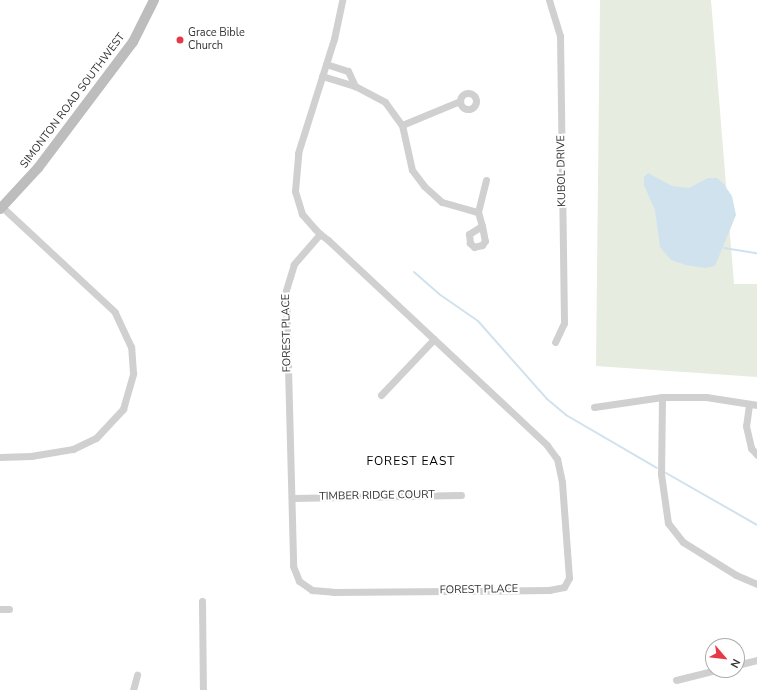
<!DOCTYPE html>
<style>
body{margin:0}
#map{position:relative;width:757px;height:690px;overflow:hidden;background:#fff;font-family:"Nunito Sans",sans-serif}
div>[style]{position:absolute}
.green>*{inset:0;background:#e6ecdf}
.water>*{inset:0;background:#cfe2ee}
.stream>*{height:2px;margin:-1px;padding:0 1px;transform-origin:1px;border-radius:1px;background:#cfe2ee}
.street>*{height:7px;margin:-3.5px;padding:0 3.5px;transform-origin:3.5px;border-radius:3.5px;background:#d0d0d0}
.street>.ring{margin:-3.5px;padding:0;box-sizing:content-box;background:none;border:7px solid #d0d0d0;border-radius:50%}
.secondary>*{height:10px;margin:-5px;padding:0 5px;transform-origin:5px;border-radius:5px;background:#bdbdbd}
.dots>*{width:11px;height:11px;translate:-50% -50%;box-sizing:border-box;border:2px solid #fff;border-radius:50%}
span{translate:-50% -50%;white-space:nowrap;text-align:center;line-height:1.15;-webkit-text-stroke:4px #fff;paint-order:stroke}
.poi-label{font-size:11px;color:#333}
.left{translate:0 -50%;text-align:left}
.street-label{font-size:11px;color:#333}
.neighbourhood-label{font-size:12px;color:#000;letter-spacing:1px}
.north{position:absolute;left:705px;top:638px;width:40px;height:40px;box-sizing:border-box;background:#fff;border:1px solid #adadad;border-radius:50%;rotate:118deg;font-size:11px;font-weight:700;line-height:16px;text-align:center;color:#333}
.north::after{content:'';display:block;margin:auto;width:14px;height:18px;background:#e63946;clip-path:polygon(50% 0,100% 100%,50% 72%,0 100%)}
</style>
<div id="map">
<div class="green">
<div style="clip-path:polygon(600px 0,711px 0,734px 284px,757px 284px,757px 377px,596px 366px)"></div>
</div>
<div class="water">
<div style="clip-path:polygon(648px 173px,672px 186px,689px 188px,708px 178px,717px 178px,723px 183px,732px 196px,736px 215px,715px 266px,705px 268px,686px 265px,671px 260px,660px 247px,655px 210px,644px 185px,644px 177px)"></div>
</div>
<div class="stream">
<div style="left:724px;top:248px;width:33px;rotate:9deg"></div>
<div style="left:414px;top:272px;width:33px;rotate:41deg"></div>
<div style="left:439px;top:294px;width:47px;rotate:34.7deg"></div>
<div style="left:478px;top:321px;width:104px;rotate:48.5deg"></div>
<div style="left:547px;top:399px;width:25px;rotate:40deg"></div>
<div style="left:566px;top:415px;width:105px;rotate:30.2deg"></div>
<div style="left:666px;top:473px;width:105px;rotate:29.7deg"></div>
</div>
<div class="street">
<div style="left:549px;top:0;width:38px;rotate:73deg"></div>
<div style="left:560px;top:36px;width:287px;rotate:89.2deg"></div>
<div style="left:564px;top:323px;width:21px;rotate:115deg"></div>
<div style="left:326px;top:64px;width:23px;rotate:18deg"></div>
<div style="left:348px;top:71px;width:17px;rotate:65deg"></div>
<div style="left:322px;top:76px;width:34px;rotate:17deg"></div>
<div style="left:355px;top:86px;width:34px;rotate:28deg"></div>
<div style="left:385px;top:102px;width:29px;rotate:54deg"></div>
<div style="left:402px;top:125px;width:46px;rotate:77.5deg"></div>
<div style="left:412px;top:170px;width:20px;rotate:53deg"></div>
<div style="left:424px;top:186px;width:24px;rotate:42deg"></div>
<div style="left:442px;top:202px;width:37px;rotate:16deg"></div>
<div class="ring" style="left:460px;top:93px;width:9px;height:9px"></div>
<div style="left:402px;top:125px;width:63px;rotate:-22.5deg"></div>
<div style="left:482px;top:226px;width:15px;rotate:79deg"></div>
<div style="left:485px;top:241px;width:5px;rotate:127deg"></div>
<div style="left:482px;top:245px;width:8px;rotate:166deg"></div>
<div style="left:474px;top:247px;width:6px;rotate:-135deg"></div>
<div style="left:470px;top:243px;width:9px;rotate:-96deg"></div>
<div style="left:469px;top:234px;width:15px;rotate:-32deg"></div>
<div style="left:482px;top:226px;width:15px;rotate:-106deg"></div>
<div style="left:478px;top:212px;width:33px;rotate:-76deg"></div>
<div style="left:320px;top:234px;width:40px;rotate:131deg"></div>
<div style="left:294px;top:264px;width:28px;rotate:107deg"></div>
<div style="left:286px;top:291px;width:275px;rotate:88.5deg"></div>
<div style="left:293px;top:566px;width:16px;rotate:68deg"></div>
<div style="left:299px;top:581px;width:16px;rotate:35deg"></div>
<div style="left:312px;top:590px;width:21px;rotate:5deg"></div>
<div style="left:333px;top:592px;width:216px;rotate:-0.5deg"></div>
<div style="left:549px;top:590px;width:15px;rotate:-11deg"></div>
<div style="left:564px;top:587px;width:10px;rotate:-61deg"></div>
<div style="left:569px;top:578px;width:96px;rotate:-94.2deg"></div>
<div style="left:562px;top:482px;width:24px;rotate:-102deg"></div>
<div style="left:557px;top:459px;width:17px;rotate:-126deg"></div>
<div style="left:547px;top:445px;width:300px;rotate:-136.9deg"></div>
<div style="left:328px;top:240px;width:10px;rotate:-143deg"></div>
<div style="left:320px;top:234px;width:7px;rotate:-135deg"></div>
<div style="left:315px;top:229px;width:20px;rotate:-131deg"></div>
<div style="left:302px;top:214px;width:24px;rotate:-107deg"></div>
<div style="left:295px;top:191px;width:38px;rotate:-85deg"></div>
<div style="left:298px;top:153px;width:120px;rotate:-72.5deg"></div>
<div style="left:334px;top:39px;width:40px;rotate:-78deg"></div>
<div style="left:381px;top:395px;width:77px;rotate:-46.6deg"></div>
<div style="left:662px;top:397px;width:77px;rotate:90.7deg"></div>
<div style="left:661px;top:474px;width:49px;rotate:81.9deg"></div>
<div style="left:668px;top:523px;width:24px;rotate:52deg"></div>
<div style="left:683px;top:542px;width:62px;rotate:31.9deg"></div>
<div style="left:736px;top:575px;width:23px;rotate:23deg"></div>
<div style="left:749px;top:405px;width:21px;rotate:98deg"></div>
<div style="left:746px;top:426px;width:23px;rotate:77deg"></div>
<div style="left:751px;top:448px;width:9px;rotate:49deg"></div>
<div style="left:594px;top:407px;width:69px;rotate:-8.4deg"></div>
<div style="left:662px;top:397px;width:44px"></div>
<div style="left:706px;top:397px;width:52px;rotate:8.9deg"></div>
<div style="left:0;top:457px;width:31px;rotate:-2deg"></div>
<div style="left:31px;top:456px;width:43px;rotate:-9.5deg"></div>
<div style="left:73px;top:449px;width:25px;rotate:-26deg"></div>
<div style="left:96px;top:438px;width:40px;rotate:-47deg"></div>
<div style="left:123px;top:409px;width:37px;rotate:-74deg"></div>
<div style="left:133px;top:373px;width:26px;rotate:-94deg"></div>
<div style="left:131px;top:347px;width:38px;rotate:-115deg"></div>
<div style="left:115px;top:312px;width:154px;rotate:-137.1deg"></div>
<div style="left:292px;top:498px;width:169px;rotate:-1deg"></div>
<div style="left:202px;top:601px;width:89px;rotate:89.4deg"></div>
<div style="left:0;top:609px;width:9px"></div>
<div style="left:737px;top:665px;width:21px;rotate:-14deg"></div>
<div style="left:676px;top:680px;width:41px;rotate:-14deg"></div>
<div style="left:133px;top:690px;width:16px;rotate:-75deg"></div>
</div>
<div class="secondary">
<div style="left:0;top:209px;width:56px;rotate:-47.2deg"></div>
<div style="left:38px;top:168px;width:158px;rotate:-53deg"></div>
<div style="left:133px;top:42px;width:47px;rotate:-63.4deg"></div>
</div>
<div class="dots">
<div style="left:180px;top:40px;background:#e63946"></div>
</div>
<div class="poi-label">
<span class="left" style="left:188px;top:40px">Grace Bible<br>Church</span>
</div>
<div class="street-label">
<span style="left:73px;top:101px;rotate:-53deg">SIMONTON ROAD SOUTHWEST</span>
<span style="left:562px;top:171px;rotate:-91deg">KUBOL DRIVE</span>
<span style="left:287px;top:333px;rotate:-91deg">FOREST PLACE</span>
<span style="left:377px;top:496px;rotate:-1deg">TIMBER RIDGE COURT</span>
<span style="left:479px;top:590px;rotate:-1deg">FOREST PLACE</span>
</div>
<div class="neighbourhood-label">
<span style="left:411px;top:462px">FOREST EAST</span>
</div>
<div class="north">N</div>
</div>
